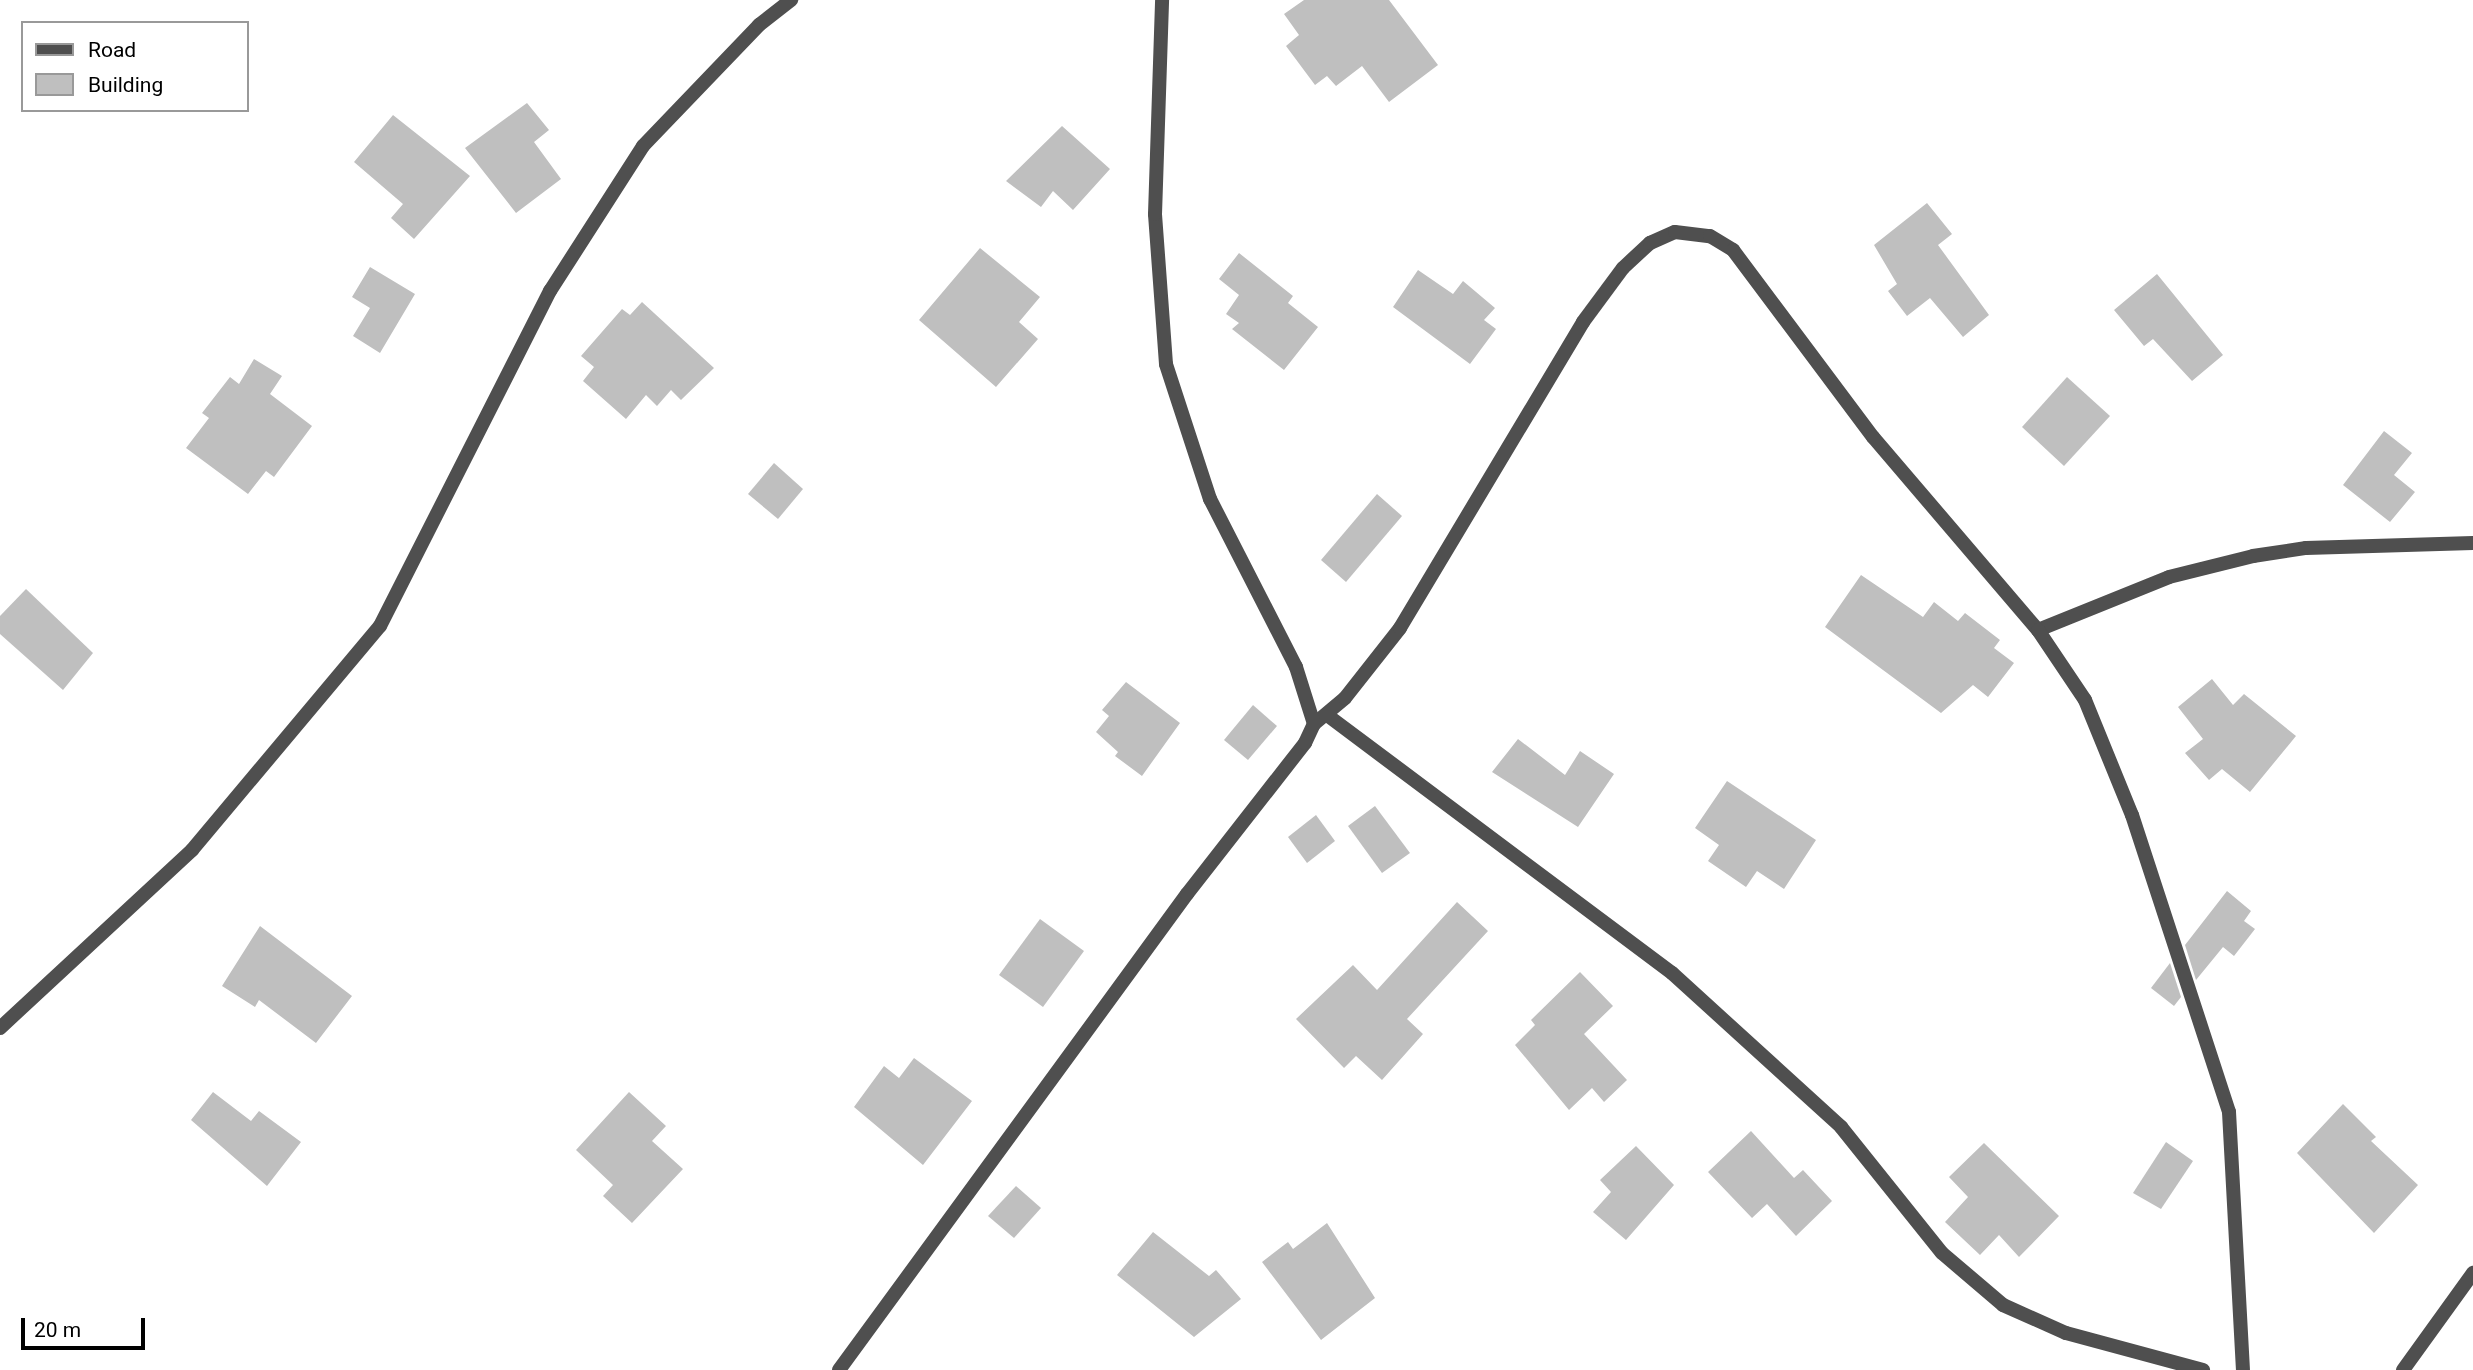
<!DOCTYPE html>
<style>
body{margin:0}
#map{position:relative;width:2473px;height:1370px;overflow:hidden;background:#fff;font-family:Roboto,sans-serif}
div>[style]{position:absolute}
.building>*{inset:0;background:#bfbfbf}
.minor>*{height:14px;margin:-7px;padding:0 7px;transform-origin:7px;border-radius:7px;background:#4f4f4f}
span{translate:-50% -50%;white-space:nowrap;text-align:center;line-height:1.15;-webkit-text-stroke:7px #fff;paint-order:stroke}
.legend{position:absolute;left:21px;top:21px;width:228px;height:91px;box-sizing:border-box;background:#fff;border:2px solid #999;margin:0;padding:9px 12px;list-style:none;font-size:21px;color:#000}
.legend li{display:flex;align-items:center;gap:14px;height:35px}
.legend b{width:35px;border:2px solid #999}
.scale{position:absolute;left:21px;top:1318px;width:124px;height:32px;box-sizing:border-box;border:4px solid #000;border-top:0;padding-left:9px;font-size:21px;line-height:24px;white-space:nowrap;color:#000;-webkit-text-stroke:5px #fff;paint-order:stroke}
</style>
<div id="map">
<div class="building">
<div style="clip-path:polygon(1304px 0,1389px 0,1438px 65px,1389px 102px,1362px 66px,1336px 86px,1327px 76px,1315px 85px,1286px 46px,1299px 35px,1284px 14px)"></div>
<div style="clip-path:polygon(527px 103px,549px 130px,534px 142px,561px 179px,516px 213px,465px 148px)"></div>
<div style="clip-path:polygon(393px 115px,470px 176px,414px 239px,391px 218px,403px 204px,354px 162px)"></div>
<div style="clip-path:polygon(1062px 126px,1110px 169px,1073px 210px,1053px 191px,1041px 207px,1006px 181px)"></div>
<div style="clip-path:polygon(1927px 203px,1952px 234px,1938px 245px,1989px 315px,1963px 337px,1930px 298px,1907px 316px,1888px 291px,1897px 284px,1874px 245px)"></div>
<div style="clip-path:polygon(980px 248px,1040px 297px,1019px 322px,1038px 339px,996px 387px,919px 320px)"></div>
<div style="clip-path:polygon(1239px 253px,1293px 296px,1288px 303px,1318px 327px,1284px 370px,1232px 329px,1239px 323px,1226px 314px,1239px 295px,1219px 279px)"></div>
<div style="clip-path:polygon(370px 267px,415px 294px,380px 353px,353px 336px,370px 308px,352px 297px)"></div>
<div style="clip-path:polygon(1418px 270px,1453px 294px,1463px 281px,1495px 308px,1484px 320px,1496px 329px,1470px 364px,1393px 307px)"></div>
<div style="clip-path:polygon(2157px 274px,2223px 355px,2192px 381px,2153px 339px,2144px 346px,2114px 310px)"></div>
<div style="clip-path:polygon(642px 302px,714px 368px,681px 400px,671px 390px,657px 406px,646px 395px,626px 419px,583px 381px,594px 367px,581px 356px,622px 309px,630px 315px)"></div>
<div style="clip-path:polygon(254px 359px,282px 376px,270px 394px,312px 426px,274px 477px,266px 471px,248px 494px,186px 448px,209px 418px,202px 413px,230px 377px,239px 384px)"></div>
<div style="clip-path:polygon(2067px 377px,2110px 416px,2064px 466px,2022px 427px)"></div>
<div style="clip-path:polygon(2384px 431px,2412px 453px,2394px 475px,2415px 492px,2390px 522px,2343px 485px)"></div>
<div style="clip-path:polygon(774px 463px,803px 489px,778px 519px,748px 494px)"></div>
<div style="clip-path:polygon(1377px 494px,1402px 516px,1346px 582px,1321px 560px)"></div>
<div style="clip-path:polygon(1861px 575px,1923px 617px,1934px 602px,1958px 621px,1965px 613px,2000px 640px,1994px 648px,2014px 663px,1988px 697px,1973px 685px,1941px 713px,1825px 627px)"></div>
<div style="clip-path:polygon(26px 589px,93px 653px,63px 690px,0 634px,0 616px)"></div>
<div style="clip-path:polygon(2212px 679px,2233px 705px,2244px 694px,2296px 736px,2250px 792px,2222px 769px,2209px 780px,2185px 753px,2203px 739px,2178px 707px)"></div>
<div style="clip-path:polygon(1126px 682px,1180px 723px,1142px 776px,1115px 756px,1118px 752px,1096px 732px,1109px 716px,1102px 710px)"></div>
<div style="clip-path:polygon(1253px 705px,1277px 726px,1248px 760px,1224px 740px)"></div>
<div style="clip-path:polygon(1518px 739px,1565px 775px,1580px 751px,1614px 774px,1578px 827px,1492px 772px)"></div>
<div style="clip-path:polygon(1727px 781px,1816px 840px,1784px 889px,1757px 871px,1746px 887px,1708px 861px,1719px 845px,1695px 828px)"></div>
<div style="clip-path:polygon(1375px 806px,1410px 853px,1382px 873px,1348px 826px)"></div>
<div style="clip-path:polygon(1316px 815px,1335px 841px,1307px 863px,1288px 837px)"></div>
<div style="clip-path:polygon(2227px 891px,2251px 911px,2244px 921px,2255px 929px,2234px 956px,2223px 947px,2196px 980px,2185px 945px)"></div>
<div style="clip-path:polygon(1457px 902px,1488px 931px,1407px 1019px,1423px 1034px,1382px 1080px,1356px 1056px,1344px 1068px,1296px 1019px,1353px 965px,1377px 990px)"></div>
<div style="clip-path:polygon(1040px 919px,1084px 951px,1043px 1007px,999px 975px)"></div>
<div style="clip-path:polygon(260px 926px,352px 996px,316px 1043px,259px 1000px,255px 1007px,222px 986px)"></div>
<div style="clip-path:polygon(2170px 963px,2181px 997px,2174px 1006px,2151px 988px)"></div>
<div style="clip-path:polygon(1580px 972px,1613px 1006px,1584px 1034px,1627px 1080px,1604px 1102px,1592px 1088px,1569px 1110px,1515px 1045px,1535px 1025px,1531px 1020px)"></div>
<div style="clip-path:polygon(914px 1058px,972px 1101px,923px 1165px,854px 1107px,884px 1066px,899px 1078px)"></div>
<div style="clip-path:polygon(213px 1092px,251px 1121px,259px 1111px,301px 1142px,267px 1186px,191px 1120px)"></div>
<div style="clip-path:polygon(629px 1092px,666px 1126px,652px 1141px,683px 1169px,632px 1223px,603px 1196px,613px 1185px,576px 1150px)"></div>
<div style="clip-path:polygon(2343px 1104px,2376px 1137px,2371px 1141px,2418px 1185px,2374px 1233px,2297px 1153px)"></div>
<div style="clip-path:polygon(1751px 1131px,1794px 1178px,1803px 1170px,1832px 1201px,1796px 1236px,1767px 1204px,1752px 1218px,1708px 1172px)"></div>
<div style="clip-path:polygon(2166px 1142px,2193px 1161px,2161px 1209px,2133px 1193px)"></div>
<div style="clip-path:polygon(1984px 1143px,2059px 1216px,2019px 1257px,1999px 1235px,1980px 1255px,1945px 1222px,1968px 1197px,1949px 1177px)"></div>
<div style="clip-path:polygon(1636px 1146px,1674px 1185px,1626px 1240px,1593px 1212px,1611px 1192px,1600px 1180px)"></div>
<div style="clip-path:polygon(1016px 1186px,1041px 1208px,1014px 1238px,988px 1216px)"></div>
<div style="clip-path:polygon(1327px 1223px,1375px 1298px,1321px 1340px,1262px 1262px,1288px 1242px,1293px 1249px)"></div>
<div style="clip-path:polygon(1153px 1232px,1209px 1276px,1216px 1270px,1241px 1299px,1194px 1337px,1117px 1275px)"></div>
</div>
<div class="minor">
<div style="left:2038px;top:630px;width:141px;rotate:-22deg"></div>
<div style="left:2169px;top:577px;width:87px;rotate:-14deg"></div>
<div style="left:2253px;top:556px;width:54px;rotate:-8.6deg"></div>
<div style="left:2306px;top:548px;width:167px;rotate:-1.7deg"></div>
<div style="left:1327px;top:715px;width:431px;rotate:36.8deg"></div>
<div style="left:1672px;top:973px;width:229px;rotate:42.3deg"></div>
<div style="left:1841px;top:1127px;width:161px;rotate:51.3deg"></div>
<div style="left:1942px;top:1253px;width:80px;rotate:40.4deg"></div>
<div style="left:2003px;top:1305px;width:69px;rotate:24deg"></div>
<div style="left:2066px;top:1333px;width:142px;rotate:15.1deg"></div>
<div style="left:1314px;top:724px;width:40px;rotate:-40deg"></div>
<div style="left:1345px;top:698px;width:89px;rotate:-51.8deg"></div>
<div style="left:1400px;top:628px;width:357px;rotate:-59.1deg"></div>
<div style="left:1583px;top:322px;width:67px;rotate:-53.5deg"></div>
<div style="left:1623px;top:268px;width:37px;rotate:-43deg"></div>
<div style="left:1650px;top:243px;width:27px;rotate:-24deg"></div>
<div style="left:1675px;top:232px;width:35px;rotate:7deg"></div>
<div style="left:1710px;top:236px;width:27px;rotate:31deg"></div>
<div style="left:1733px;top:250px;width:234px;rotate:53.2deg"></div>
<div style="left:1873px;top:437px;width:254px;rotate:49.5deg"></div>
<div style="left:2038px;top:630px;width:84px;rotate:56.1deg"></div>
<div style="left:2085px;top:700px;width:124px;rotate:67.8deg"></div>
<div style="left:2132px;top:815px;width:312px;rotate:71.9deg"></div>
<div style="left:2229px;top:1112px;width:258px;rotate:86.9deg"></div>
<div style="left:0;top:1028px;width:262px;rotate:-42.8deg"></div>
<div style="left:192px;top:850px;width:292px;rotate:-50deg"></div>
<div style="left:380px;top:626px;width:376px;rotate:-63.1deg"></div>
<div style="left:550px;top:291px;width:172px;rotate:-57.3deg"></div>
<div style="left:643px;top:146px;width:168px;rotate:-46.2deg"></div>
<div style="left:759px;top:25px;width:41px;rotate:-38deg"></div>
<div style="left:839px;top:1370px;width:590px;rotate:-53.83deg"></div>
<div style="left:1187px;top:894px;width:192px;rotate:-52deg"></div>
<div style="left:1305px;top:743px;width:21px;rotate:-65deg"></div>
<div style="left:1314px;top:724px;width:60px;rotate:-107.5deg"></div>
<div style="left:1296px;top:667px;width:189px;rotate:-117.1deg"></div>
<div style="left:1210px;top:499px;width:142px;rotate:-108.1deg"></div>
<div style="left:1166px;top:364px;width:150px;rotate:-94.2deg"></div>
<div style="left:1155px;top:214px;width:214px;rotate:-88.1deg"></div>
<div style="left:2403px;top:1370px;width:120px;rotate:-54.2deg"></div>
</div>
<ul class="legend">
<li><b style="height:9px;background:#4f4f4f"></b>Road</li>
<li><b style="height:19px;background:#bfbfbf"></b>Building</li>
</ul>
<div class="scale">20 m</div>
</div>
